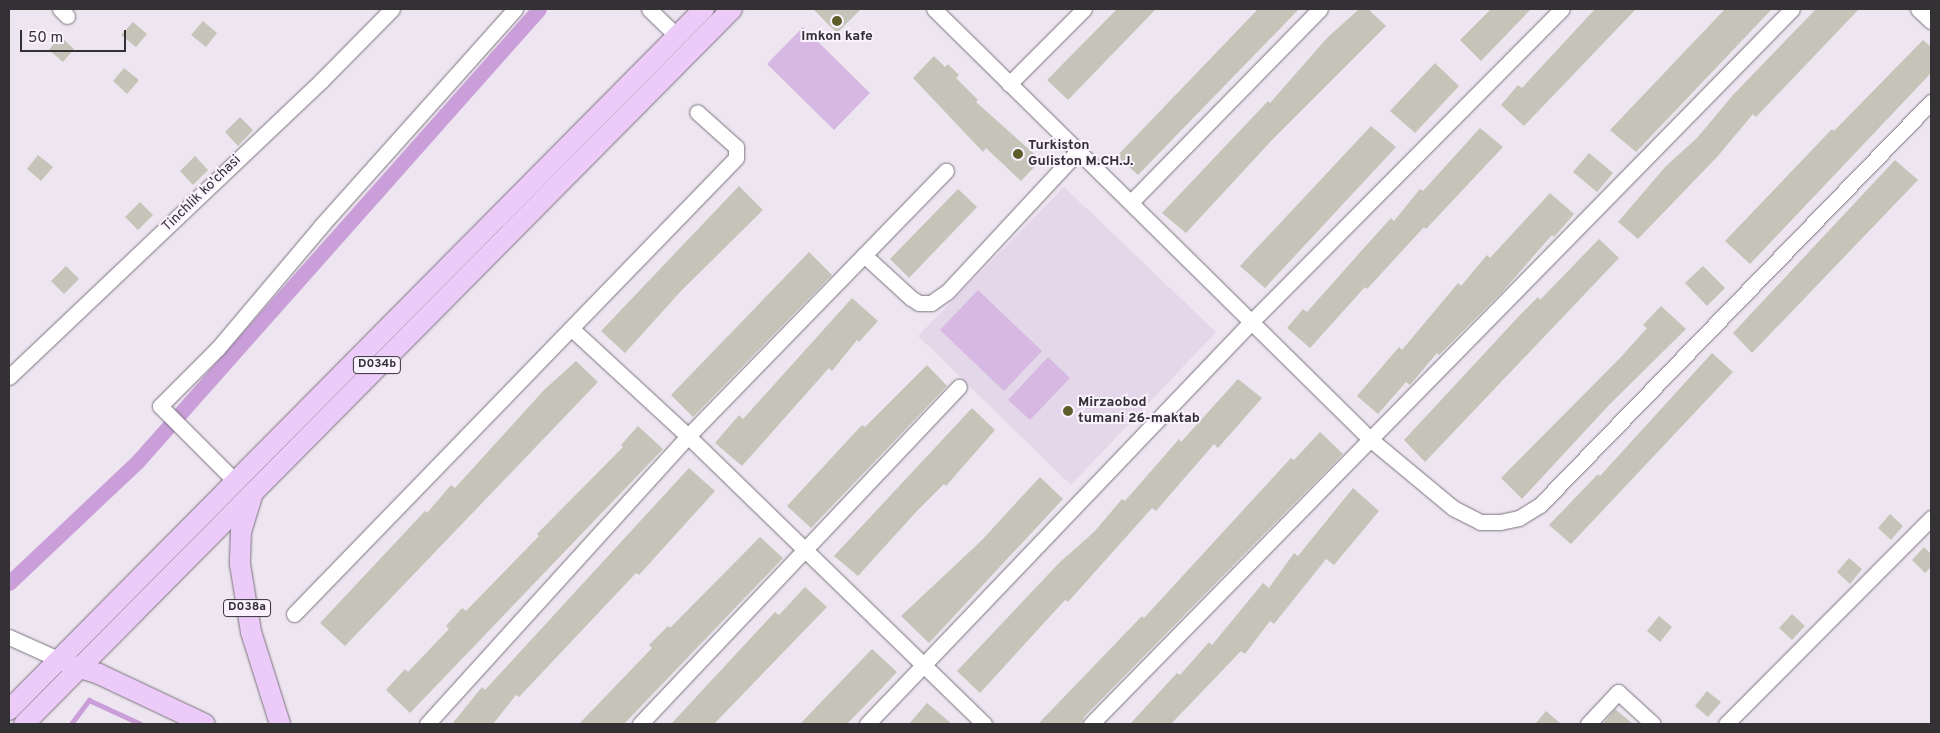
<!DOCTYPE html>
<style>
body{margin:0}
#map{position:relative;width:1940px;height:733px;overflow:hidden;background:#ede5f0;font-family:Overpass,sans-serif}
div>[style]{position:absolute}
.built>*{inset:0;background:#e4d7e9}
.green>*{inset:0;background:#d6b8e2}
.stream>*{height:4.5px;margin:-2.25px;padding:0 2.25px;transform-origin:2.25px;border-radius:2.25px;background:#ca9ed9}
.canal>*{height:15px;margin:-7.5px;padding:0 7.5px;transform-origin:7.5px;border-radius:7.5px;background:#ca9ed9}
.building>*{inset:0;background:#c4c5b8}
.roads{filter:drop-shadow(0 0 1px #7a737d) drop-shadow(0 0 1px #7a737d)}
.minor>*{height:15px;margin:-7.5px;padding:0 7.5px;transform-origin:7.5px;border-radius:7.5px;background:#fff}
.major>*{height:20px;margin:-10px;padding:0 10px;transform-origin:10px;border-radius:10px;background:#eccbf8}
.dots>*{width:14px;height:14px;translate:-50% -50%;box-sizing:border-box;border:2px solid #faf2fe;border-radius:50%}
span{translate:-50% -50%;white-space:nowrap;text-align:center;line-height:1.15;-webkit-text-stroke:4px #faf2fe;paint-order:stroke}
.shield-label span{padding:1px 4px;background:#faf2fe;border:1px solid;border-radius:4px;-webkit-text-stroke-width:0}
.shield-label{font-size:12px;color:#343135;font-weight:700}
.poi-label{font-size:14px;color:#343135;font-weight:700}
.left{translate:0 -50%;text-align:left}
.street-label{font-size:14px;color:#343135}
.frame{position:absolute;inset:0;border:10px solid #343135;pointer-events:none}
.scale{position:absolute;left:20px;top:30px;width:106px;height:22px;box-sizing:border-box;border:2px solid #343135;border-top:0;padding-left:6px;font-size:15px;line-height:18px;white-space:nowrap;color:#343135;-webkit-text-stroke:4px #faf2fe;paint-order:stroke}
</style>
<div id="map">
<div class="built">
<div style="clip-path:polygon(1064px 187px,1216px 332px,1071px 485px,918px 336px)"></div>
</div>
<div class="green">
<div style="clip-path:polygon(803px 27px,870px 93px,834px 130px,767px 64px)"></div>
<div style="clip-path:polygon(978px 290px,1042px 351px,1004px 391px,940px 330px)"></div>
<div style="clip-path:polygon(1048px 357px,1070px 378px,1030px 420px,1008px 400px)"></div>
</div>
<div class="stream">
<div style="left:71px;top:724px;width:30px;rotate:-53deg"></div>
<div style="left:89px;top:700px;width:57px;rotate:24.8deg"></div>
</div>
<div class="canal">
<div style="left:9px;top:583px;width:178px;rotate:-43.4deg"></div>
<div style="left:138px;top:461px;width:604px;rotate:-48.42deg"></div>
</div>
<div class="building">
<div style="clip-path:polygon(813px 9px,861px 9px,837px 33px)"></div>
<div style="clip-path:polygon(1117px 9px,1156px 9px,1068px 100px,1047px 80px)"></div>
<div style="clip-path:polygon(1258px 9px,1299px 9px,1138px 175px,1117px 156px)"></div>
<div style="clip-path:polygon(1359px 9px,1368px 9px,1386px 26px,1272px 140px,1186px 233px,1162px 213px,1268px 101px,1270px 103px,1327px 38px)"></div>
<div style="clip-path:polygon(1491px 9px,1531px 9px,1481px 61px,1460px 40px)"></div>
<div style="clip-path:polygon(1595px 9px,1636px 9px,1524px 126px,1501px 105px,1518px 85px,1522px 88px)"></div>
<div style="clip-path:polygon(1725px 9px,1772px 9px,1636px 152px,1610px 130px)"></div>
<div style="clip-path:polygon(1816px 9px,1859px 9px,1756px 117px,1753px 114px,1717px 157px,1638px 239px,1618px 222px,1666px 166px,1697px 138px,1733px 95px)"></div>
<div style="clip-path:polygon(203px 21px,217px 33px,206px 47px,191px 35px)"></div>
<div style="clip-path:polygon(133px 22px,147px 34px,136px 47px,121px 35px)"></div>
<div style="clip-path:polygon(60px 36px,74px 49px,63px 62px,49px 50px)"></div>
<div style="clip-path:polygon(1923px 40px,1931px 47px,1931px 73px,1750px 264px,1725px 241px,1832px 129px,1834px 131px)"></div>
<div style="clip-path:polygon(934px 56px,945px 67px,948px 64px,959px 75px,956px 78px,978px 100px,976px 102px,1041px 160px,1021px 181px,986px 148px,983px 152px,913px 78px)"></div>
<div style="clip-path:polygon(1435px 63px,1459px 86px,1415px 133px,1390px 111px)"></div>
<div style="clip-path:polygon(124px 68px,139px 80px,127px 94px,113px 81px)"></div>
<div style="clip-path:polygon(240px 117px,253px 130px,238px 146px,225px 132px)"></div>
<div style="clip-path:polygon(1371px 126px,1396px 147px,1265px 288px,1240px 266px)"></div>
<div style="clip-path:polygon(1480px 128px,1503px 147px,1426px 229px,1424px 227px,1367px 289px,1365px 287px,1310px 348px,1287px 328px,1303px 309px,1307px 312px,1363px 249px,1391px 218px,1394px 221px,1420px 189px,1423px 191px)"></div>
<div style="clip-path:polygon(1589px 153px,1613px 173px,1597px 192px,1573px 172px)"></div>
<div style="clip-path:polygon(38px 155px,53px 167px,41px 181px,27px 169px)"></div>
<div style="clip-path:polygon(195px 156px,208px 170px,193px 185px,180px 171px)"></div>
<div style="clip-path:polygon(1895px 160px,1918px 180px,1752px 353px,1733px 333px)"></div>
<div style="clip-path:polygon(739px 186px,763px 210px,681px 291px,625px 353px,601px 331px)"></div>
<div style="clip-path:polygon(958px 189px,977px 207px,909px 278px,890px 259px)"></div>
<div style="clip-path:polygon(1550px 193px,1574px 214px,1554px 237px,1552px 235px,1502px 292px,1439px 355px,1437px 353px,1410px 385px,1406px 382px,1378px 414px,1357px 396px,1399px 347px,1402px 350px,1458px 283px,1461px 286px,1487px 255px,1490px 258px)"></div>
<div style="clip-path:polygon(140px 202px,153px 215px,138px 230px,125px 217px)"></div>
<div style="clip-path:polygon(1599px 239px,1619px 258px,1425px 462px,1404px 440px,1520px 315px,1538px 297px,1540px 300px)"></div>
<div style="clip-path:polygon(809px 252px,832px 275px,693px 417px,671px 395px)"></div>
<div style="clip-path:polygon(66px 266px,79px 279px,64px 294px,51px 281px)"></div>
<div style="clip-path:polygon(1703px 266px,1725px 288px,1707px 306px,1685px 283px)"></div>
<div style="clip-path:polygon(852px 298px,878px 321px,859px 342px,857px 340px,832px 371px,829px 368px,742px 466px,715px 443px,739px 415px,743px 419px)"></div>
<div style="clip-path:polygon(1661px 306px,1686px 329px,1609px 405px,1522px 499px,1501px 478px,1621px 357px,1647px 328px,1643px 325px)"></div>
<div style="clip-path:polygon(1712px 353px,1733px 372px,1571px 544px,1549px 525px,1598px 474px,1600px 476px)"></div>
<div style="clip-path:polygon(576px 361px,598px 382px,345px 646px,320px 623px,425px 511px,427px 513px,451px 485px,455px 488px,544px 390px)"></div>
<div style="clip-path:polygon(927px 365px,947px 386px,811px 528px,787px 506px,862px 425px,865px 427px)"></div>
<div style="clip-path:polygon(1238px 379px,1262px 398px,1218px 448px,1214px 444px,1156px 511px,1152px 508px,1068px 602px,1065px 600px,980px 693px,957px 671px,1060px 562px,1094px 532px,1122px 499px,1125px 501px,1179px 439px,1181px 442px)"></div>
<div style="clip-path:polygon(972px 408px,995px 430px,946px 486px,944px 484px,916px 512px,858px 576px,834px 556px)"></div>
<div style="clip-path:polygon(638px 426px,663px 449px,410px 713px,386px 690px,405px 669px,408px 672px,449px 629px,446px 626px,462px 608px,466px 611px,539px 536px,537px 534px,623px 447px,621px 445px)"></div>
<div style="clip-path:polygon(1320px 432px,1343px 454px,1084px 717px,1082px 724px,1038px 724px,1142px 616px,1144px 618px,1291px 458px,1294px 460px)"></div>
<div style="clip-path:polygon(689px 468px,715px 491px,639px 575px,636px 573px,519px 697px,516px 695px,493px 724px,452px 724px,482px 687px,485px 690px)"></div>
<div style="clip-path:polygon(1040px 477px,1063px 499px,929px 643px,901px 616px,981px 541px)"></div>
<div style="clip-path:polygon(1353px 488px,1379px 511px,1334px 565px,1326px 559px,1274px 624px,1270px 621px,1245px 654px,1241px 651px,1171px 724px,1130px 724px,1177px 673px,1180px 675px,1209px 642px,1212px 645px,1263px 583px,1269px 588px,1294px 553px,1298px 556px)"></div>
<div style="clip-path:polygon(1890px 514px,1903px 526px,1891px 540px,1878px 528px)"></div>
<div style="clip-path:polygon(760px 537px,783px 558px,624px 724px,579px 724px,652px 648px,649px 645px,668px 626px,670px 628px)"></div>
<div style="clip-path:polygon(1924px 547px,1931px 554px,1931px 567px,1925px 573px,1912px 560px)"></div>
<div style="clip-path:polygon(1849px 558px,1862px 569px,1850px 584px,1837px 572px)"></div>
<div style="clip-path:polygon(805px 587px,827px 607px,714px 724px,671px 724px,775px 612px,779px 615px)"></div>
<div style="clip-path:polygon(1792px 614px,1805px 626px,1792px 640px,1779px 628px)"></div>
<div style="clip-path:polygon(1659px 616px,1672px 627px,1660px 642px,1647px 631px)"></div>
<div style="clip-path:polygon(872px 649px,897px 672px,879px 691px,847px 724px,800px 724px)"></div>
<div style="clip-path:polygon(1707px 691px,1721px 702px,1708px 717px,1695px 706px)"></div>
<div style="clip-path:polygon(927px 703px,952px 724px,909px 724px)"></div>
<div style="clip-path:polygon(1615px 709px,1633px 724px,1603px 724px)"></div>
<div style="clip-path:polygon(1546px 711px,1561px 724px,1535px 724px)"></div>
</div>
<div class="roads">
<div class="minor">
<div style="left:60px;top:9px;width:10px;rotate:45deg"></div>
<div style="left:649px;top:9px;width:39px;rotate:44deg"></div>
<div style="left:934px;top:9px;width:612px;rotate:44.6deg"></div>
<div style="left:1370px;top:439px;width:108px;rotate:39.7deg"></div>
<div style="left:1453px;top:508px;width:30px;rotate:27deg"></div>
<div style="left:1480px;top:522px;width:20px"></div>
<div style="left:1500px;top:522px;width:19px;rotate:-12deg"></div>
<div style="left:1519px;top:518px;width:25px;rotate:-32deg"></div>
<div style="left:1540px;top:505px;width:562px;rotate:-45.87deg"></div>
<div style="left:1918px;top:9px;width:18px;rotate:43deg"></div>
<div style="left:1009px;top:84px;width:106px;rotate:-45deg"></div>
<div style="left:1131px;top:202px;width:270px;rotate:-45.6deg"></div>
<div style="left:864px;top:255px;width:64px;rotate:42.5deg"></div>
<div style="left:911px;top:298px;width:9px;rotate:32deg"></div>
<div style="left:919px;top:303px;width:12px"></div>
<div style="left:931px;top:303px;width:19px;rotate:-35deg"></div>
<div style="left:947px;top:292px;width:191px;rotate:-47.1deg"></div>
<div style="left:572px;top:329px;width:158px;rotate:42.7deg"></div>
<div style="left:688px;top:436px;width:413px;rotate:44.2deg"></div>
<div style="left:9px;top:377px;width:430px;rotate:-43.5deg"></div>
<div style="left:321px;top:81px;width:101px;rotate:-45.4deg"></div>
<div style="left:235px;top:481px;width:106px;rotate:-135deg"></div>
<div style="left:160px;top:406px;width:82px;rotate:-45deg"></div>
<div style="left:218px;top:348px;width:160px;rotate:-49.8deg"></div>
<div style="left:321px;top:226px;width:291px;rotate:-48.2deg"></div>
<div style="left:294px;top:614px;width:635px;rotate:-45.89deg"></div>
<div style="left:736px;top:158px;width:11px;rotate:-90deg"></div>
<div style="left:736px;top:147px;width:52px;rotate:-138.1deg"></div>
<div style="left:9px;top:637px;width:54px;rotate:24.2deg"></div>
<div style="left:427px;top:724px;width:389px;rotate:-47.8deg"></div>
<div style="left:688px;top:436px;width:370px;rotate:-45.8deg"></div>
<div style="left:640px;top:724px;width:464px;rotate:-46.6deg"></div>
<div style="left:867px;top:724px;width:556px;rotate:-46.31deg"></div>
<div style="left:1251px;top:322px;width:441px;rotate:-45.2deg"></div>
<div style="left:1091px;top:724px;width:1001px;rotate:-45.57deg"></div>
<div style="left:1588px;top:724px;width:44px;rotate:-46.8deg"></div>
<div style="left:1618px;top:692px;width:47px;rotate:42.4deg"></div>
<div style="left:1726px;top:724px;width:291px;rotate:-45.1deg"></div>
</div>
<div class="major">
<div style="left:252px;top:496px;width:37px;rotate:107deg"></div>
<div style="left:241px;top:531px;width:33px;rotate:92deg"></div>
<div style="left:240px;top:564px;width:69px;rotate:80.8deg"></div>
<div style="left:251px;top:632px;width:96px;rotate:72.5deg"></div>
<div style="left:70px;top:665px;width:30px;rotate:17deg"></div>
<div style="left:99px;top:674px;width:117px;rotate:25.3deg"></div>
<div style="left:9px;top:710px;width:987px;rotate:-45.25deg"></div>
<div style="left:24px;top:724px;width:1006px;rotate:-45.28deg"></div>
</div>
</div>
<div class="dots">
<div style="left:837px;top:21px;background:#5d5d2a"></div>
<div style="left:1018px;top:154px;background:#5d5d2a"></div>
<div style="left:1068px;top:411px;background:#5d5d2a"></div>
</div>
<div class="shield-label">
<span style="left:377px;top:365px">D034b</span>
<span style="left:247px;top:608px">D038a</span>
</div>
<div class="poi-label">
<span style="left:837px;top:37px">Imkon kafe</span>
<span class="left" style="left:1028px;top:154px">Turkiston<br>Guliston M.CH.J.</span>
<span class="left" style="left:1078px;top:411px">Mirzaobod<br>tumani 26-maktab</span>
</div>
<div class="street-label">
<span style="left:202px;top:194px;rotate:-44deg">Tinchlik ko'chasi</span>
</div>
<div class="frame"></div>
<div class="scale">50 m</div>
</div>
